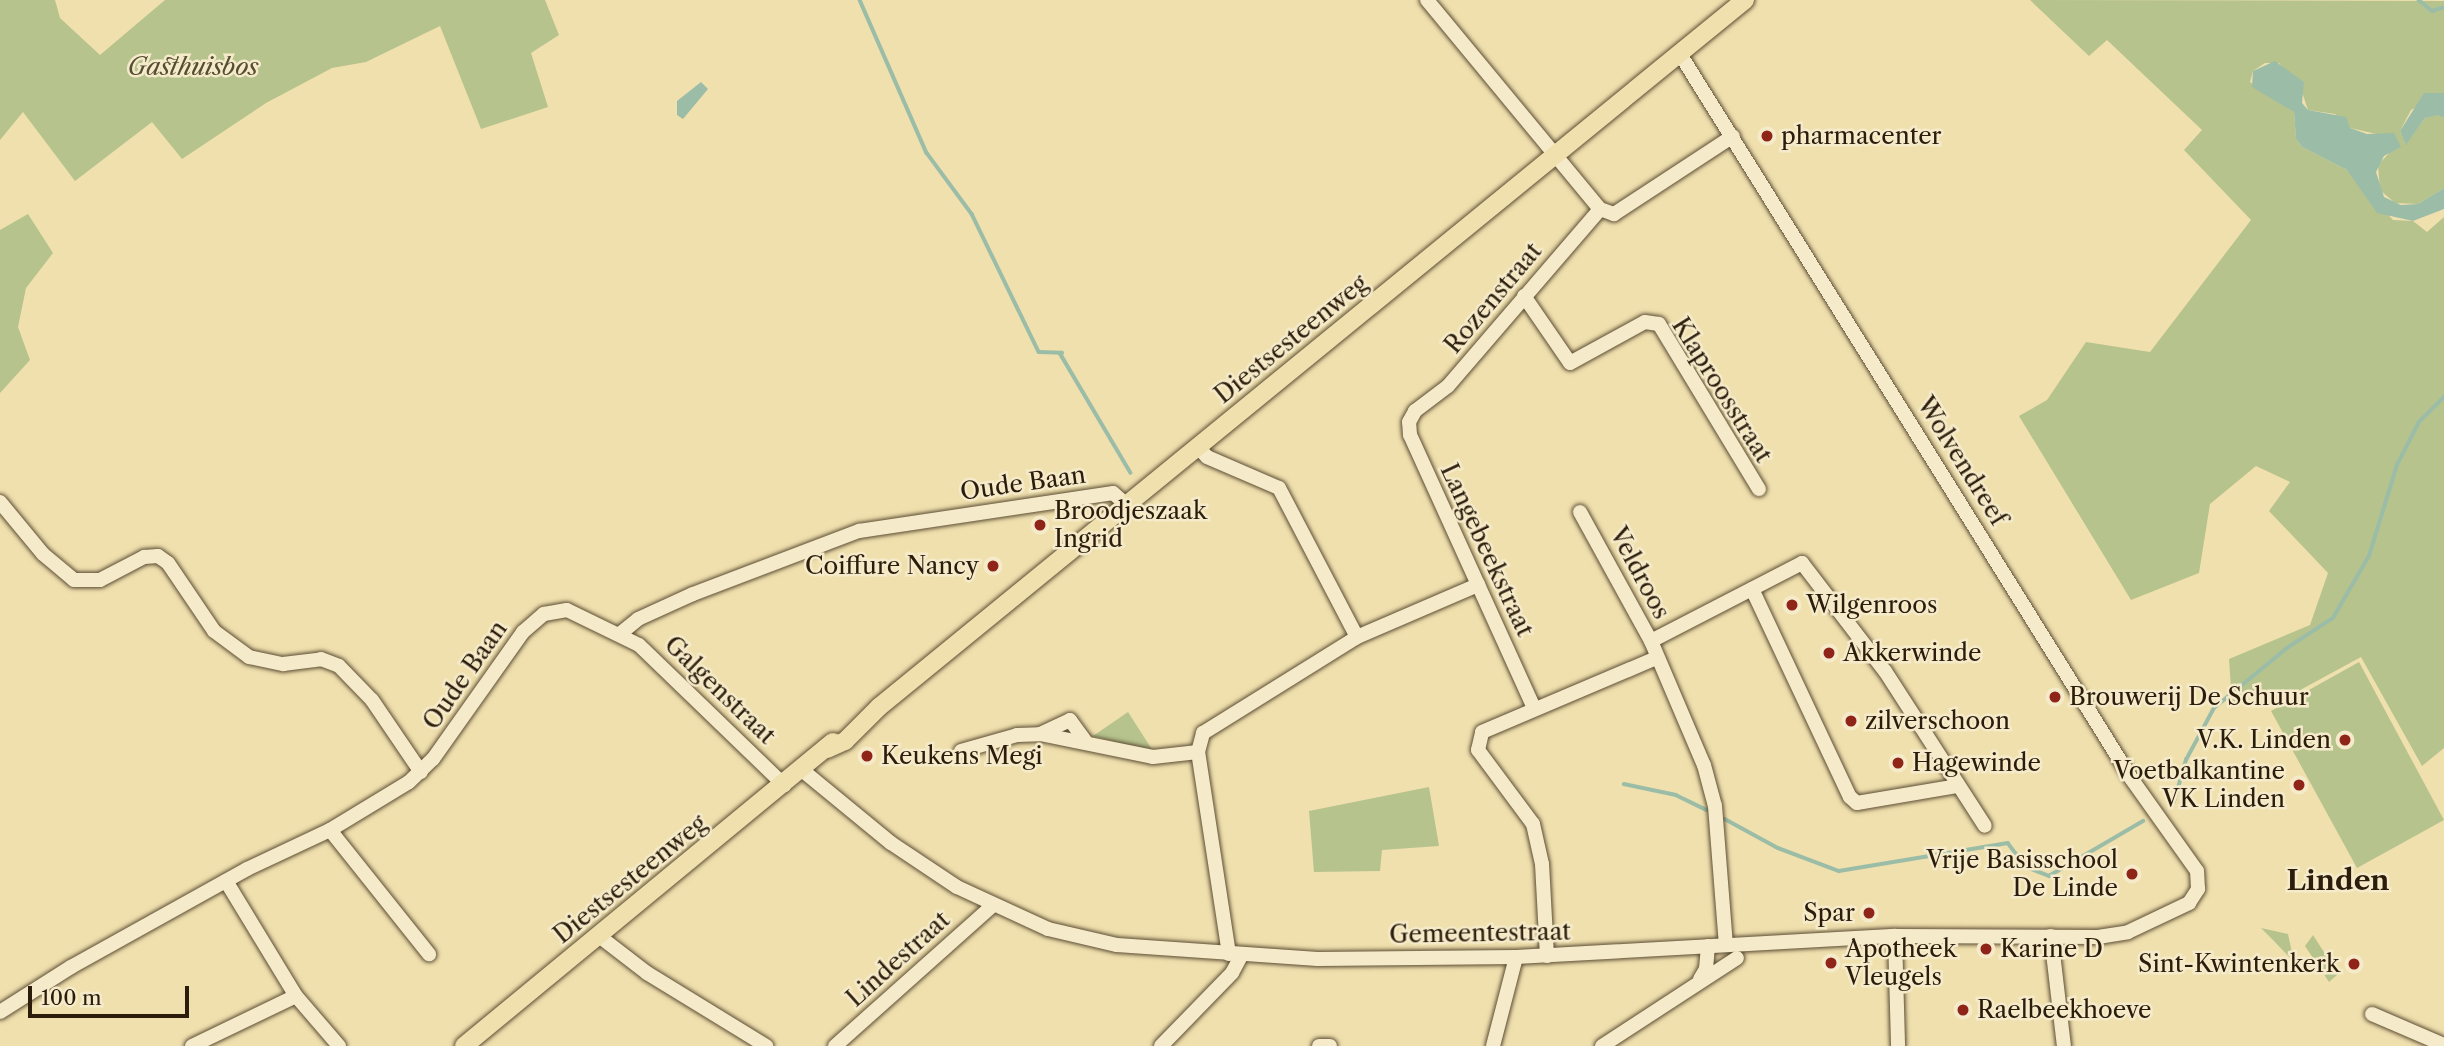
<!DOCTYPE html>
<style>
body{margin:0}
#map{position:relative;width:2444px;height:1046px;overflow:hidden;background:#f0e0ae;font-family:"Libre Caslon Text",serif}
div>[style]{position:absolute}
.green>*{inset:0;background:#b6c38d}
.water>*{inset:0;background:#9bbda7}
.stream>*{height:3.5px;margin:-1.75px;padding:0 1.75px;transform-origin:1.75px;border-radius:1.75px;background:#9bbda7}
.roads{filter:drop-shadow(0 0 2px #5c4d34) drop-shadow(0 0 2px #5c4d34)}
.minor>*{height:14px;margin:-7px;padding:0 7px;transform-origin:7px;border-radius:7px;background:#f5ebca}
.major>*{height:18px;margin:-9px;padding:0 9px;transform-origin:9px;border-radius:9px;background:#f0e0ae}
.dots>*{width:19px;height:19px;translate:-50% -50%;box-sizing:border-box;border:4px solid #f5ebca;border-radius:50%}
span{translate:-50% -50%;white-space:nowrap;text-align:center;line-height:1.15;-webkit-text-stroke:5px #f5ebca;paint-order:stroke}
.park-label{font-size:24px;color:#554e32;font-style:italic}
.poi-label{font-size:24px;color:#2b1c0b}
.left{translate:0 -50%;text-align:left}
.right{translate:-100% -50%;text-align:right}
.street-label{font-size:24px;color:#2b1c0b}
.quarter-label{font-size:28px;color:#2b1c0b;font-weight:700}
.scale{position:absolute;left:28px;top:986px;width:161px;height:32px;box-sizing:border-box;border:4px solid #2b1c0b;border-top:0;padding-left:9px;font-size:21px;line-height:24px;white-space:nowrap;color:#2b1c0b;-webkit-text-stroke:5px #f5ebca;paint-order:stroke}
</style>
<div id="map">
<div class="green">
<div style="clip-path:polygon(0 0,55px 0,60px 18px,100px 55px,165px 0,545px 0,559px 35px,531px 53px,548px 107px,481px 129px,440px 26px,366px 62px,332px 68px,266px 103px,182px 159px,152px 122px,75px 181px,23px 112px,0 140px)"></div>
<div style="clip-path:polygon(2030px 0,2444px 1px,2444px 93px,2411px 110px,2400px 131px,2406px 144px,2425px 118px,2438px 114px,2444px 118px,2444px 188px,2418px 204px,2395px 203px,2380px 190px,2378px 165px,2392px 150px,2385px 136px,2350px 128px,2335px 114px,2308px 110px,2302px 92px,2279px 63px,2265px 63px,2253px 71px,2250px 82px,2294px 112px,2296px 139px,2302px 147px,2347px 170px,2393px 220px,2413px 221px,2427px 232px,2444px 217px,2444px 748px,2422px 766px,2361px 657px,2269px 707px,2261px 690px,2232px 704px,2229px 659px,2310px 625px,2328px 573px,2269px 511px,2290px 482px,2256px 466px,2210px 504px,2199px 573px,2131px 600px,2019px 416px,2047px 400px,2086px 342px,2150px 352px,2251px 220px,2184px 150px,2202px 130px,2107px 40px,2089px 56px)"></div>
<div style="clip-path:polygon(28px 214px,53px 253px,26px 288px,18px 327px,30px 360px,0 393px,0 230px)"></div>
<div style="clip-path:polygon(2359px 662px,2444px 820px,2357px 868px,2271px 711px)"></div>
<div style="clip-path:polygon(1128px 712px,1153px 751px,1093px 736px)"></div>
<div style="clip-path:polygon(1429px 787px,1439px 846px,1382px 850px,1380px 871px,1314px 872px,1309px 811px)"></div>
<div style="clip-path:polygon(2261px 928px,2288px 934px,2294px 962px,2272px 939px)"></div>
<div style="clip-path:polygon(2313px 935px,2338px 974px,2329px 982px,2305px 946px)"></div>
</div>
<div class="water">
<div style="clip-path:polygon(2275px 61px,2304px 82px,2302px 103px,2308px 110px,2346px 117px,2350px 128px,2367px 134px,2394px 133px,2401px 147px,2384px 156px,2376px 172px,2384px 197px,2401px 205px,2418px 204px,2444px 188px,2444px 209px,2413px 221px,2377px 213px,2347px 170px,2302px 147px,2296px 139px,2294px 112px,2252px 87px,2253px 71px)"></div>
<div style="clip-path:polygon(701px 82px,708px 89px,683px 119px,677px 115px,677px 101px)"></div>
<div style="clip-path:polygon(2424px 93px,2444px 93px,2444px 118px,2438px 115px,2425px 118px,2406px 145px,2400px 131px)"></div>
</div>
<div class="stream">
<div style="left:860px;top:0;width:167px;rotate:66.4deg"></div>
<div style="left:927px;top:153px;width:76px;rotate:53.6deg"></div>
<div style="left:972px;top:214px;width:153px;rotate:64.1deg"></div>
<div style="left:1039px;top:352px;width:23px;rotate:2deg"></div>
<div style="left:2419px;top:0;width:17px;rotate:40deg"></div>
<div style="left:2432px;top:11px;width:13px;rotate:-18deg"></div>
<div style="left:1060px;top:353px;width:139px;rotate:59.4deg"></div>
<div style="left:1624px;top:784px;width:53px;rotate:11.9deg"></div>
<div style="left:1676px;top:795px;width:34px;rotate:26deg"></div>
<div style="left:2174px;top:802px;width:44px;rotate:-74.1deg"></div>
<div style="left:2186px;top:760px;width:59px;rotate:-61.7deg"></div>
<div style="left:2214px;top:708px;width:94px;rotate:-39.4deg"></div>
<div style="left:2287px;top:648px;width:55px;rotate:-33.1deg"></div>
<div style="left:2333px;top:618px;width:72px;rotate:-59.9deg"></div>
<div style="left:2369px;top:556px;width:95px;rotate:-72.9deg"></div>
<div style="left:2397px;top:465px;width:48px;rotate:-62.9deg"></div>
<div style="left:2419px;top:422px;width:35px;rotate:-45deg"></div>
<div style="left:1725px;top:819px;width:60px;rotate:28.7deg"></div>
<div style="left:1778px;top:848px;width:65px;rotate:20.7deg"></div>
<div style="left:1839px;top:871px;width:171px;rotate:-9.4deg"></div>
<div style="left:2008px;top:843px;width:30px;rotate:53deg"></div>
<div style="left:2026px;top:867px;width:25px;rotate:21deg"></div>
<div style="left:2049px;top:876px;width:109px;rotate:-30.3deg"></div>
</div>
<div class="roads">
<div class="minor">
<div style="left:1427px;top:0;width:271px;rotate:50.4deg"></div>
<div style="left:1524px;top:296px;width:81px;rotate:55.5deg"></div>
<div style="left:1570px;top:363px;width:85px;rotate:-28.7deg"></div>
<div style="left:1645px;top:322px;width:14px;rotate:8deg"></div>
<div style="left:1659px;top:324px;width:193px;rotate:58.8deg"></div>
<div style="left:1198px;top:447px;width:13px;rotate:48deg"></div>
<div style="left:1207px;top:457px;width:78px;rotate:23.3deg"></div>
<div style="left:1279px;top:488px;width:168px;rotate:62.4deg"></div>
<div style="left:0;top:502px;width:67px;rotate:50.4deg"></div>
<div style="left:43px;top:554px;width:40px;rotate:40deg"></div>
<div style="left:74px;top:580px;width:26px"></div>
<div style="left:100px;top:580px;width:50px;rotate:-27.6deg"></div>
<div style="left:144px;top:557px;width:14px;rotate:-4deg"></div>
<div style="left:158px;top:556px;width:12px;rotate:35deg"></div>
<div style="left:168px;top:563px;width:82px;rotate:55.9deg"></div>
<div style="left:214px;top:631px;width:44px;rotate:36.6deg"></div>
<div style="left:249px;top:657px;width:35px;rotate:12deg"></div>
<div style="left:283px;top:664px;width:38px;rotate:-7deg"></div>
<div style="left:321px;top:659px;width:19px;rotate:21deg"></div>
<div style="left:339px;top:666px;width:47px;rotate:45.9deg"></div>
<div style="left:372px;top:700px;width:87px;rotate:55.8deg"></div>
<div style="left:1580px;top:512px;width:147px;rotate:61.2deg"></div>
<div style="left:1651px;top:641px;width:135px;rotate:66.9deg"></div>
<div style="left:1704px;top:765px;width:42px;rotate:75deg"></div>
<div style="left:1715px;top:806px;width:139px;rotate:85.5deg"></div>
<div style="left:1752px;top:589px;width:230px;rotate:64.8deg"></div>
<div style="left:1850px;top:797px;width:9px;rotate:41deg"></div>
<div style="left:1857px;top:803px;width:101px;rotate:-9.6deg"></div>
<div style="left:621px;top:633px;width:22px;rotate:-39deg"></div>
<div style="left:638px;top:619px;width:60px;rotate:-24.4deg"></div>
<div style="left:693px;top:594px;width:178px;rotate:-20.8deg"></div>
<div style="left:859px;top:531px;width:257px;rotate:-8.5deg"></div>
<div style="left:1113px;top:493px;width:18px;rotate:41deg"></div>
<div style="left:1651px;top:641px;width:170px;rotate:-27.3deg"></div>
<div style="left:1802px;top:563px;width:136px;rotate:52.5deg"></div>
<div style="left:1885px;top:671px;width:184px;rotate:57.2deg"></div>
<div style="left:1534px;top:708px;width:300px;rotate:-114.4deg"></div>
<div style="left:1410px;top:435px;width:13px;rotate:-94deg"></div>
<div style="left:1409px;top:422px;width:13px;rotate:-61deg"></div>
<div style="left:1415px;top:411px;width:41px;rotate:-37.1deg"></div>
<div style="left:1448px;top:386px;width:233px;rotate:-49.3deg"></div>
<div style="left:1600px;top:209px;width:15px;rotate:20deg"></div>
<div style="left:1614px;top:214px;width:142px;rotate:-33.2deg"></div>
<div style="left:1040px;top:734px;width:33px;rotate:-25deg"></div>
<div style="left:1070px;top:720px;width:27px;rotate:54deg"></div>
<div style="left:961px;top:751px;width:58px;rotate:-15.9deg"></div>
<div style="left:1017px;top:735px;width:23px;rotate:-2deg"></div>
<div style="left:1040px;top:734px;width:115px;rotate:11.5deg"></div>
<div style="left:1153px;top:757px;width:45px;rotate:-6.3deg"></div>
<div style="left:802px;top:770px;width:115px;rotate:39.4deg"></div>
<div style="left:891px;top:843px;width:79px;rotate:33.7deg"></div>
<div style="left:957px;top:887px;width:100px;rotate:24.8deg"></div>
<div style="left:1048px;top:929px;width:71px;rotate:13.1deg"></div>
<div style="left:1117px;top:945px;width:201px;rotate:4deg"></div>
<div style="left:1318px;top:959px;width:198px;rotate:-0.6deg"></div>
<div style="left:1516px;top:957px;width:380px;rotate:-3.2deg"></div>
<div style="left:1895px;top:936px;width:203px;rotate:0.3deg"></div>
<div style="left:2098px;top:937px;width:30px;rotate:-9deg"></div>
<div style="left:2128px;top:932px;width:68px;rotate:-25.4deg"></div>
<div style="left:2189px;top:903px;width:17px;rotate:-57deg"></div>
<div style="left:2198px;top:889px;width:18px;rotate:-93deg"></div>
<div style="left:2197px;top:871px;width:114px;rotate:-125.4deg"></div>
<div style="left:2131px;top:778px;width:853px;rotate:-121.92deg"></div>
<div style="left:330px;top:830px;width:159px;rotate:51.4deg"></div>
<div style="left:226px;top:881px;width:135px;rotate:58.7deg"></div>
<div style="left:296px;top:996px;width:66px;rotate:49.3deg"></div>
<div style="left:599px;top:936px;width:61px;rotate:37.6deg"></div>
<div style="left:647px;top:973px;width:140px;rotate:31.5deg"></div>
<div style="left:1895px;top:936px;width:110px;rotate:88.4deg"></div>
<div style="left:2051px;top:936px;width:111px;rotate:83.3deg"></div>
<div style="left:1229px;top:954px;width:204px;rotate:-98.7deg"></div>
<div style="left:1198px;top:752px;width:20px;rotate:-75deg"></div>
<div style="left:1203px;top:733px;width:181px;rotate:-31.9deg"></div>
<div style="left:1357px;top:637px;width:132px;rotate:-23.3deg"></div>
<div style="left:1547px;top:956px;width:92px;rotate:-93.1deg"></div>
<div style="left:1542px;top:864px;width:41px;rotate:-102.7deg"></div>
<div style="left:1533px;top:824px;width:92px;rotate:-126.6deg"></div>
<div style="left:1478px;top:750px;width:18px;rotate:-77deg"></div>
<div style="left:1482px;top:732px;width:189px;rotate:-23deg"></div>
<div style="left:1700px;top:979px;width:12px;rotate:-59deg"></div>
<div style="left:1706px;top:969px;width:23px;rotate:-85deg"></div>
<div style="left:0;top:1012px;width:84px;rotate:-32.4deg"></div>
<div style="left:71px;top:967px;width:201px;rotate:-29.1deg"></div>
<div style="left:247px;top:869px;width:92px;rotate:-25.2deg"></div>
<div style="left:330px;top:830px;width:92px;rotate:-31.3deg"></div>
<div style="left:409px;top:782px;width:33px;rotate:-44deg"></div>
<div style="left:433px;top:759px;width:156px;rotate:-54.7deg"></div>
<div style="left:523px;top:632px;width:28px;rotate:-41deg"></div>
<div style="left:544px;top:614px;width:23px;rotate:-10deg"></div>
<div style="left:567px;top:610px;width:80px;rotate:25.9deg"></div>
<div style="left:639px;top:645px;width:202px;rotate:44deg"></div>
<div style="left:2372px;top:1014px;width:78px;rotate:23.3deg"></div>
<div style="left:192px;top:1046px;width:115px;rotate:-25.7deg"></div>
<div style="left:835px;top:1046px;width:210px;rotate:-41.7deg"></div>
<div style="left:1161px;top:1046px;width:102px;rotate:-45.8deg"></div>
<div style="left:1232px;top:973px;width:19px;rotate:-62deg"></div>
<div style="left:1319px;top:1046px;width:11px"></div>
<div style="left:1493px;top:1046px;width:92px;rotate:-75.5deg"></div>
<div style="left:1602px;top:1046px;width:161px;rotate:-33.1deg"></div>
</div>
<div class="major">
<div style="left:827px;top:749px;width:20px;rotate:-24deg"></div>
<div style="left:845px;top:741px;width:48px;rotate:-45deg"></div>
<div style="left:879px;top:707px;width:1118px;rotate:-39.23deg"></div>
<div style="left:464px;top:1046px;width:478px;rotate:-39.5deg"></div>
</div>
</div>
<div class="dots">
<div style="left:1767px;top:136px;background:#8f2418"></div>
<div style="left:1040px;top:525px;background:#8f2418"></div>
<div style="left:993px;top:566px;background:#8f2418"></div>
<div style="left:1792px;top:605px;background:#8f2418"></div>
<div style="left:1829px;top:653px;background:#8f2418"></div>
<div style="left:2055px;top:697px;background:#8f2418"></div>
<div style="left:1851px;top:721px;background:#8f2418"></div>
<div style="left:2345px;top:740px;background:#8f2418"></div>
<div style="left:867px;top:756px;background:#8f2418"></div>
<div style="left:1898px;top:763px;background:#8f2418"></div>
<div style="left:2299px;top:785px;background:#8f2418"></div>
<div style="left:2132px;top:874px;background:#8f2418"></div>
<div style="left:1869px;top:913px;background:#8f2418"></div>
<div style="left:1986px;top:949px;background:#8f2418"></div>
<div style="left:1831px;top:963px;background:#8f2418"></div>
<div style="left:2354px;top:964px;background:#8f2418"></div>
<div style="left:1963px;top:1010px;background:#8f2418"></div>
</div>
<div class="park-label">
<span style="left:193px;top:67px">Gasthuisbos</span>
</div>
<div class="poi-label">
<span class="left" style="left:1781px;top:136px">pharmacenter</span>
<span class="left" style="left:1054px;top:525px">Broodjeszaak<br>Ingrid</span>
<span class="right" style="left:979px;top:566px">Coiffure Nancy</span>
<span class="left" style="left:1806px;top:605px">Wilgenroos</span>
<span class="left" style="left:1843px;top:653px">Akkerwinde</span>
<span class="left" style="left:2069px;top:697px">Brouwerij De Schuur</span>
<span class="left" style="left:1865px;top:721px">zilverschoon</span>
<span class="right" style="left:2331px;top:740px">V.K. Linden</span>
<span class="left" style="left:881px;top:756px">Keukens Megi</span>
<span class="left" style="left:1912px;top:763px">Hagewinde</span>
<span class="right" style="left:2285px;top:785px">Voetbalkantine<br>VK Linden</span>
<span class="right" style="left:2118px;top:874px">Vrije Basisschool<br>De Linde</span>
<span class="right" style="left:1855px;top:913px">Spar</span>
<span class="left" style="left:1845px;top:963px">Apotheek<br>Vleugels</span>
<span class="left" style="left:2000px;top:949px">Karine D</span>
<span class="right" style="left:2340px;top:964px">Sint-Kwintenkerk</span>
<span class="left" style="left:1977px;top:1010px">Raelbeekhoeve</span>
</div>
<div class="street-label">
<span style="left:1493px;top:298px;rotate:-50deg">Rozenstraat</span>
<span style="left:1291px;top:339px;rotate:-39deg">Diestsesteenweg</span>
<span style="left:1722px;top:390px;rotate:58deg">Klaproosstraat</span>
<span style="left:1962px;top:461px;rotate:58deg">Wolvendreef</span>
<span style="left:1023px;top:483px;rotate:-8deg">Oude Baan</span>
<span style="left:1487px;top:550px;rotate:65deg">Langebeekstraat</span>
<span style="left:1640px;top:573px;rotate:62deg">Veldroos</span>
<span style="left:465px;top:675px;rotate:-55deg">Oude Baan</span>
<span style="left:720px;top:690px;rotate:44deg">Galgenstraat</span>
<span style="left:630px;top:879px;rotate:-39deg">Diestsesteenweg</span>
<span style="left:1480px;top:933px;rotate:-1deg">Gemeentestraat</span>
<span style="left:898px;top:959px;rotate:-42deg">Lindestraat</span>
</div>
<div class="quarter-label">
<span style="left:2338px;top:880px">Linden</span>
</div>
<div class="scale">100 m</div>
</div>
